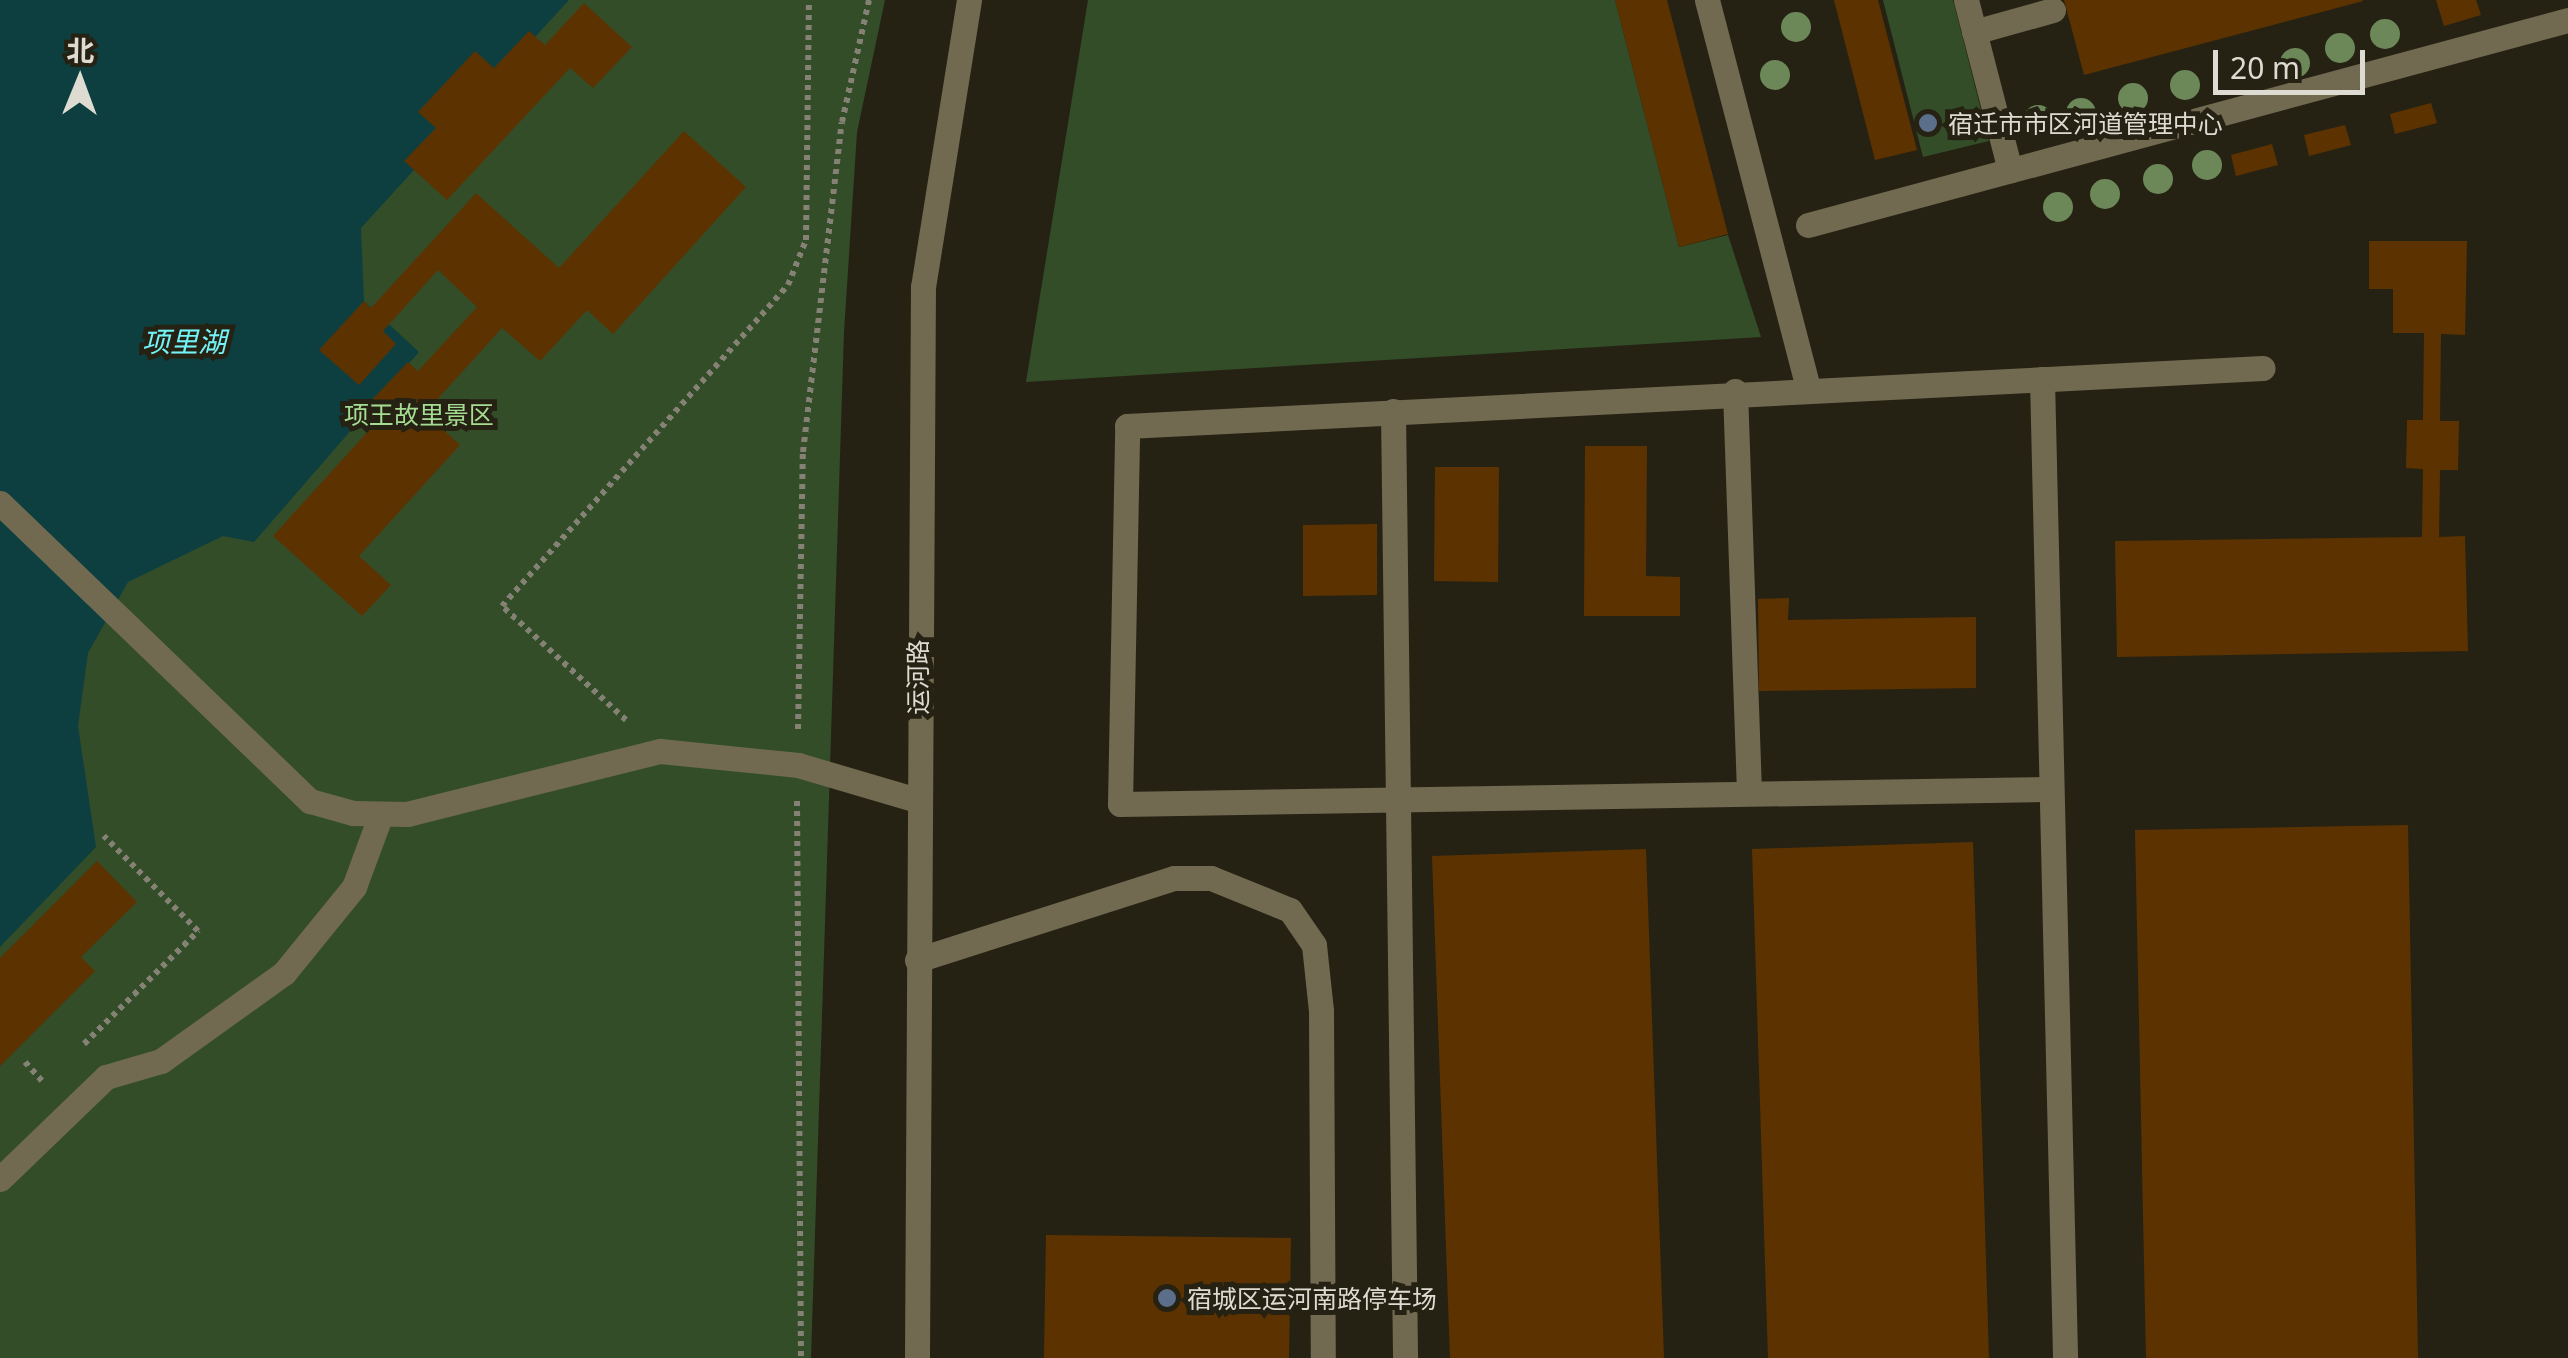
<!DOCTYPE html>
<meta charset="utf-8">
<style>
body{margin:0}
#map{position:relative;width:2568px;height:1358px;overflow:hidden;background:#262213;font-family:"Noto Sans","Noto Sans SC",sans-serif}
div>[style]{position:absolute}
.green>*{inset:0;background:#334d28}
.water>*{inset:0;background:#0e3f40}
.building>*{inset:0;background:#5c3300}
.path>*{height:6px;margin-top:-3px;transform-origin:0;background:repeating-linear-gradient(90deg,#858175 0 5px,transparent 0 10px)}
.minor>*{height:25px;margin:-12.5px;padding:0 12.5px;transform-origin:12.5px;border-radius:12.5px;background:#716a51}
.trees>*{width:30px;height:30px;margin:-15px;border-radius:50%;background:#6c8859}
.dots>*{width:28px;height:28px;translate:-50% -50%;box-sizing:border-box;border:5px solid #262213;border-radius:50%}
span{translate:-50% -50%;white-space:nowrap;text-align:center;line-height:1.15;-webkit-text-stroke:10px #262213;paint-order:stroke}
.poi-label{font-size:25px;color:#dedbd2}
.left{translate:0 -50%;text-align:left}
.park-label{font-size:25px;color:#a5db92}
.street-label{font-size:25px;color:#dedbd2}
.water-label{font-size:28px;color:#72f3f6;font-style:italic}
.north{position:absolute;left:30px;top:30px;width:100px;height:100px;-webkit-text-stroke:8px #262213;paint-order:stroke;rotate:1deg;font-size:28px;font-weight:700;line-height:40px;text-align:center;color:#dedbd2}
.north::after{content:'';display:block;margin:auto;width:35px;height:45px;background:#dedbd2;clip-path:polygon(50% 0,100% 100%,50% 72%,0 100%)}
.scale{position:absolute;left:2213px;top:50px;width:152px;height:45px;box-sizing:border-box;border:5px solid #dedbd2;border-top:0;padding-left:12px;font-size:30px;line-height:35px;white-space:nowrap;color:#dedbd2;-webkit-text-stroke:8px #262213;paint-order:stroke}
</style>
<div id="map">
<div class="green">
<div style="clip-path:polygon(0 0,885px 0,857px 132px,844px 332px,811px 1358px,0 1358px)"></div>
<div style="clip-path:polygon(1088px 0,1615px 0,1679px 247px,1728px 235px,1761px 337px,1026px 382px)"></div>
<div style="clip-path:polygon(1883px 0,1953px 0,1989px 141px,1923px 157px)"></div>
</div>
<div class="water">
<div style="clip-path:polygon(0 0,569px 0,361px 228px,364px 301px,419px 352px,254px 542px,223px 536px,128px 582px,88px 653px,78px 726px,96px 847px,0 947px)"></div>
</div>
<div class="building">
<div style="clip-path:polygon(1615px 0,1667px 0,1728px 234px,1679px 247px)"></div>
<div style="clip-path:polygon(1834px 0,1878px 0,1917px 150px,1875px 160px)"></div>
<div style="clip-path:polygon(2064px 0,2362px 0,2363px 1px,2084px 75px)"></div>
<div style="clip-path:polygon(2436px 0,2476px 0,2481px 15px,2444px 26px)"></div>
<div style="clip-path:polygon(584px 3px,632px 47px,593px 88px,570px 68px,447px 200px,404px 161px,436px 128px,418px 112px,475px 51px,494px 68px,529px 31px,545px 45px)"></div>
<div style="clip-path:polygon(2431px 103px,2437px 123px,2395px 134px,2390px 114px)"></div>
<div style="clip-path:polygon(2345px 125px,2351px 145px,2309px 156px,2304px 135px)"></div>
<div style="clip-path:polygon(684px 131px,746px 187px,613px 334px,587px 310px,540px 361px,502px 328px,425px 413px,460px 445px,359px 556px,391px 585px,362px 616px,273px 536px,381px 417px,367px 405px,408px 362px,418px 371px,477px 307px,438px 270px,383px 331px,396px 344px,359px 385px,319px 350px,364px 301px,371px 308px,476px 193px,559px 268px)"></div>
<div style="clip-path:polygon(2272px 144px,2278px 165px,2236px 176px,2231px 155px)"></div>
<div style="clip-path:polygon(2369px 241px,2467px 241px,2465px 335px,2441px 334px,2440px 421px,2459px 421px,2458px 470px,2440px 470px,2439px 537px,2465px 536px,2468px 651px,2117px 657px,2115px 541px,2422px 537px,2423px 469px,2406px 468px,2407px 420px,2423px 420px,2424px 333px,2393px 333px,2393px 289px,2369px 289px)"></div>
<div style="clip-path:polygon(1585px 446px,1647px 446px,1646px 576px,1680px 577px,1680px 616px,1584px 616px)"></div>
<div style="clip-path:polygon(1435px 467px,1499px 467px,1498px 582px,1434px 581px)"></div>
<div style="clip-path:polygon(1377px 524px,1377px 595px,1303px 596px,1303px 525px)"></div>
<div style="clip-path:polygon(1789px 598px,1788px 620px,1976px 617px,1976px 688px,1759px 691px,1758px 599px)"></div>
<div style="clip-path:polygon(2408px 825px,2418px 1358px,2146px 1358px,2135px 830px)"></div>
<div style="clip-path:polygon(1973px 842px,1989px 1358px,1768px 1358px,1752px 849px)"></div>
<div style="clip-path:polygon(1646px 849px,1664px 1358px,1450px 1358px,1432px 856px)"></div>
<div style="clip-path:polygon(97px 861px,137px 902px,81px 957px,95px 971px,0 1066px,0 958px)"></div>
<div style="clip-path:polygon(1046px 1235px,1291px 1238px,1289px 1358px,1044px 1358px)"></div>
</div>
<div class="path">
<div style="left:626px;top:720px;width:168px;rotate:-137.4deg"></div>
<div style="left:502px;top:606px;width:430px;rotate:-48.3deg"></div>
<div style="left:788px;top:285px;width:48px;rotate:-68.2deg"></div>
<div style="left:806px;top:240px;width:240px;rotate:-89.3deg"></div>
<div style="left:798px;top:729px;width:277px;rotate:-89deg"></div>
<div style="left:803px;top:452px;width:332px;rotate:-83.3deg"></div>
<div style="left:842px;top:122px;width:125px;rotate:-77.5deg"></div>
<div style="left:797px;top:801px;width:557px;rotate:89.59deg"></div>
<div style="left:84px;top:1044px;width:161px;rotate:-44.7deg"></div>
<div style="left:198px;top:931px;width:134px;rotate:-134.7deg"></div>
<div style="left:25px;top:1062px;width:28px;rotate:48deg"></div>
</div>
<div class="minor">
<div style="left:1707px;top:0;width:401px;rotate:75.4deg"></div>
<div style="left:1966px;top:0;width:176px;rotate:75.5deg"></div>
<div style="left:1974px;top:32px;width:82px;rotate:-15.6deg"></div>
<div style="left:1808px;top:225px;width:787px;rotate:-15.1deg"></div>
<div style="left:2042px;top:379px;width:979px;rotate:88.65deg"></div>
<div style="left:1735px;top:391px;width:398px;rotate:88deg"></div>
<div style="left:1393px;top:411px;width:947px;rotate:89.27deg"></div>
<div style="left:0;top:503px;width:430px;rotate:43.9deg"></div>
<div style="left:310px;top:801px;width:45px;rotate:15.6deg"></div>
<div style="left:353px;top:813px;width:54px;rotate:1.1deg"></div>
<div style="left:407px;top:814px;width:261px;rotate:-14deg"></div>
<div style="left:660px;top:751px;width:139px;rotate:5.8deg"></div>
<div style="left:798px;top:765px;width:124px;rotate:16.4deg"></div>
<div style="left:2047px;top:789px;width:927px;rotate:179.07deg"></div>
<div style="left:1120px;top:804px;width:378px;rotate:-88.9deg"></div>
<div style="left:1127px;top:426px;width:1137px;rotate:-2.92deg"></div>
<div style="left:917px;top:960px;width:270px;rotate:-17.7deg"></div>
<div style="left:1174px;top:878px;width:37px"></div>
<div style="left:1211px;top:878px;width:85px;rotate:22.1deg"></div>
<div style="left:1290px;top:910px;width:42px;rotate:55.6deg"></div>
<div style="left:1314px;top:945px;width:66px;rotate:83.9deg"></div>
<div style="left:1321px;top:1011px;width:347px;rotate:89.7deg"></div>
<div style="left:0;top:1179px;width:147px;rotate:-43.9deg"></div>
<div style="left:106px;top:1077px;width:57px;rotate:-16.2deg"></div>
<div style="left:161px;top:1061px;width:151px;rotate:-35.6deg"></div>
<div style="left:284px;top:973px;width:111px;rotate:-50.9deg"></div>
<div style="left:354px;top:887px;width:78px;rotate:-69.7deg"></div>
<div style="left:917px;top:1358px;width:1071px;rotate:-89.68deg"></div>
<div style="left:923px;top:287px;width:291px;rotate:-80.9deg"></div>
</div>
<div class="trees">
<div style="left:1796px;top:27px"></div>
<div style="left:2385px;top:34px"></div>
<div style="left:2340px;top:48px"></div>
<div style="left:2295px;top:63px"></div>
<div style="left:1775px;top:75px"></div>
<div style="left:2185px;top:85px"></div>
<div style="left:2133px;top:98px"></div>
<div style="left:2081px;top:113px"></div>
<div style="left:2038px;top:120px"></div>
<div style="left:2207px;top:165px"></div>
<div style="left:2158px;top:179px"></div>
<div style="left:2105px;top:194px"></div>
<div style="left:2058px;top:207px"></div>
</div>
<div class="dots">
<div style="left:1928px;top:123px;background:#5c6f8a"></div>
<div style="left:1167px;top:1298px;background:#5c6f8a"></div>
</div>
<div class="poi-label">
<span class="left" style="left:1948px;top:123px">宿迁市市区河道管理中心</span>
<span class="left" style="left:1187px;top:1298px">宿城区运河南路停车场</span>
</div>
<div class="park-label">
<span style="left:419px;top:414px">项王故里景区</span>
</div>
<div class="street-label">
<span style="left:917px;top:677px;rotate:-90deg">运河路</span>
</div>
<div class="water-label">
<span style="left:184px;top:341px">项里湖</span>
</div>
<div class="north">北</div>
<div class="scale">20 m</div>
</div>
